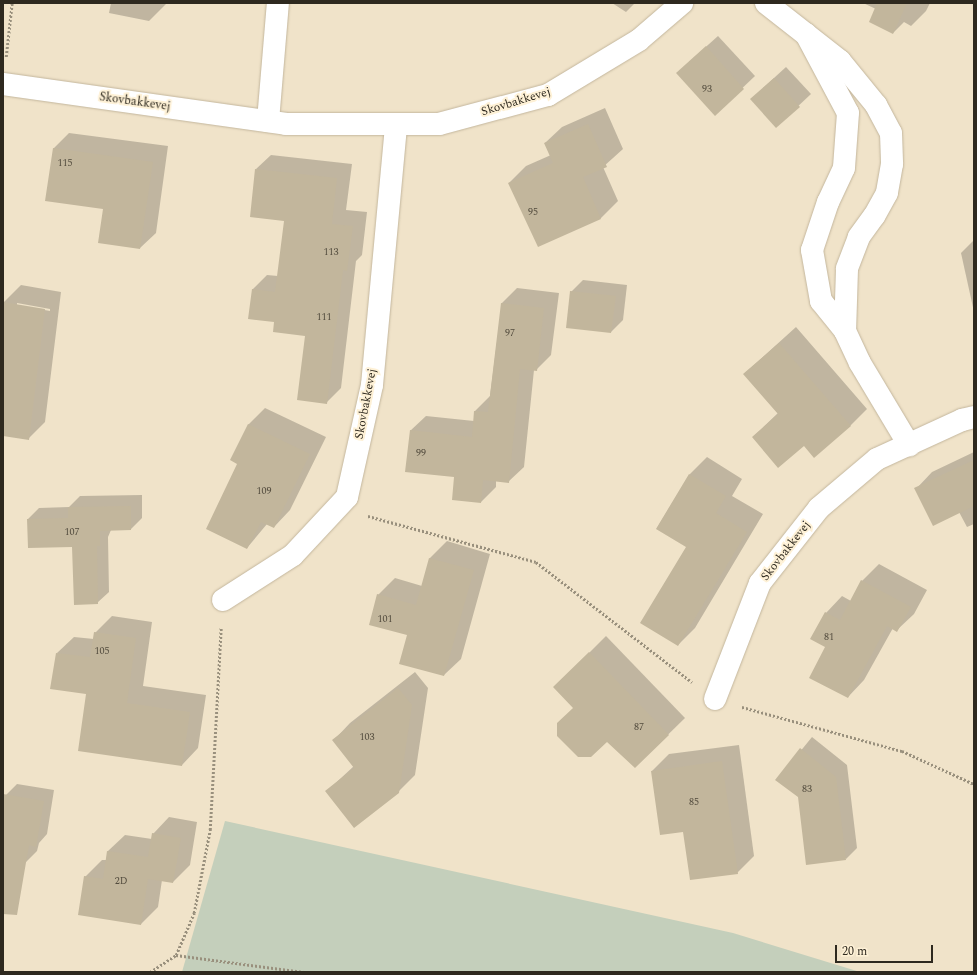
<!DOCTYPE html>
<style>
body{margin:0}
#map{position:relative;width:977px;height:975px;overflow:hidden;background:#f0e3c9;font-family:Spectral,serif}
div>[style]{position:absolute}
.green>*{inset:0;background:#c4cfbb}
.shadow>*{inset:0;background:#0003}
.building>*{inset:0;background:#c2b69c}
.path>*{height:2.5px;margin-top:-1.25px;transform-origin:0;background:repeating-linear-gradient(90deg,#99907d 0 2px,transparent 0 4px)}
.roads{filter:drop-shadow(0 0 1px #c3b69d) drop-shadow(0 0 1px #c3b69d)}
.minor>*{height:22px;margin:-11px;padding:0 11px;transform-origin:11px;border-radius:11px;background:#fff}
span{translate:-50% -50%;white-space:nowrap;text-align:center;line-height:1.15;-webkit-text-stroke:4px #fef1d6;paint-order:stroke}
.number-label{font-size:10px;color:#534c3e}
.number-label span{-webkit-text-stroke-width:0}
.street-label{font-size:12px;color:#2e291f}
.frame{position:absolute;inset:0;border:4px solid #2e291f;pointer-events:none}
.scale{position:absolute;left:835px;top:945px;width:98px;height:18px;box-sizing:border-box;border:2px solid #2e291f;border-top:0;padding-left:5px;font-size:12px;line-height:14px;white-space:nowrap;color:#2e291f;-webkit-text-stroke:3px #fef1d6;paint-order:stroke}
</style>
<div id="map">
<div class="green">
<div style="clip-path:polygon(225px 821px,733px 933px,860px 972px,182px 972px)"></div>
</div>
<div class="shadow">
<div style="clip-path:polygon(111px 3px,167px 3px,149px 21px,109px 13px)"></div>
<div style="clip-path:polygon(438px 3px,450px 3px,449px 4px)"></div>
<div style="clip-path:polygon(612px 3px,635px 3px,626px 12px)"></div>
<div style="clip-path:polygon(863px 3px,930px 3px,926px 11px,911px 26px,904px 22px,893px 33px,876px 9px)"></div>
<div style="clip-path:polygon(718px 36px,755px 76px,715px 114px,689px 62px)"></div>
<div style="clip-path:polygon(786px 67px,811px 94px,776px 127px,763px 88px)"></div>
<div style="clip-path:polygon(605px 108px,623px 149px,603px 167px,618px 201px,601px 218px,538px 245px,509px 183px,526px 166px,551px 155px,545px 143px,562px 127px)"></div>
<div style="clip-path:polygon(69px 133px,168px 146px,156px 233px,140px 248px,104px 208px,46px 200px,54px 148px)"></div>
<div style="clip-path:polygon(271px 155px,352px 164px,346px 210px,367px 212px,362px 255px,356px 261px,341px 388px,327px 402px,306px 335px,275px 321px,252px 290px,267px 275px,278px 276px,285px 220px,256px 169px)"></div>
<div style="clip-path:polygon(974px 240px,974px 312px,961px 253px)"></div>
<div style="clip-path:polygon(583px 280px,627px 285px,623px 320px,611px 332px,571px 292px)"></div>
<div style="clip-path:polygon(evenodd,21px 285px,61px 292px,45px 422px,28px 439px,3px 435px,3px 311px,4px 302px,21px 285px,17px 303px,50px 309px,50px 311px,17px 305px,17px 303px)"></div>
<div style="clip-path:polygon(517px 288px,559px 293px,551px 355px,536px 370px,534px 370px,524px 467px,508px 482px,496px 480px,496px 487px,481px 502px,410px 431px,426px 416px,474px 421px,475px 411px,490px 396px,502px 303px)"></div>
<div style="clip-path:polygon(796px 327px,867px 409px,850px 426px,753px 437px,778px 413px,744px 374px)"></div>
<div style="clip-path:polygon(265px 408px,326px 437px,290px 510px,274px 527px,267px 524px,247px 548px,239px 463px,248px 425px)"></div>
<div style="clip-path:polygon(974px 452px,974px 524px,967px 527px,959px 512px,916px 489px,932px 472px)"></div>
<div style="clip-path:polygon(707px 457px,742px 479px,732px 496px,763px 514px,695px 628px,678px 645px,687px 546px,657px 528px,690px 474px)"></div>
<div style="clip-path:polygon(142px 495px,142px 518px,131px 529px,111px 530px,108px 537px,109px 592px,97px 603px,73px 546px,28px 519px,39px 508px,69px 507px,80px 496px)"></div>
<div style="clip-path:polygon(447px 541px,490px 554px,461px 659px,444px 675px,378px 595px,395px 578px,422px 586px,430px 558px)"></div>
<div style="clip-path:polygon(879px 564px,927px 590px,914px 614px,897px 630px,893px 628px,864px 680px,848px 697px,827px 647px,826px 613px,842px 596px,851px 601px,862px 581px)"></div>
<div style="clip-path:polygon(112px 616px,152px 622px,143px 686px,206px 695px,198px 748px,182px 765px,87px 694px,57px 653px,74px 637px,94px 639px,95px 633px)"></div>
<div style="clip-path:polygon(606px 636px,685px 718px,635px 767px,555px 687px)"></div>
<div style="clip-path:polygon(415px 672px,428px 688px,415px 775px,398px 792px,327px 791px,354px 766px,334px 740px,350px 723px)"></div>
<div style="clip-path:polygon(812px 737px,847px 765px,857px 848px,846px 859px,799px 797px,777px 780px)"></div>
<div style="clip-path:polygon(739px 745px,754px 856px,737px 873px,684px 831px,652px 771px,669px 754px)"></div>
<div style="clip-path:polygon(17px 784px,54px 790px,47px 834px,39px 843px,37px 851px,26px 862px,3px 859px,3px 808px,6px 795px)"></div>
<div style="clip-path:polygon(169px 817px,197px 822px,190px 865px,173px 882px,162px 880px,158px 907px,141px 924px,85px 877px,102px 860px,107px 860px,108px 851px,125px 835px,152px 839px,153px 834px)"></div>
</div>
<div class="building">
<div style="clip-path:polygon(877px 3px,907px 3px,893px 34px,869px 22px)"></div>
<div style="clip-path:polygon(706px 46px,744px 89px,715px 116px,676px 73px)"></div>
<div style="clip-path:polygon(774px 78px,800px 107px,776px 128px,750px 99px)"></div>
<div style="clip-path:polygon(588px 124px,607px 167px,583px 177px,601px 219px,538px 247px,508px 183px,553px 163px,544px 143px)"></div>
<div style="clip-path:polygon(53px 148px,153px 162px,140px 249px,98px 243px,103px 209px,45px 201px)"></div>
<div style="clip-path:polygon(255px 169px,337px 178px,332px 224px,353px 226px,347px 271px,343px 270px,327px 404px,297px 400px,305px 336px,273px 332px,274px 322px,248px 319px,252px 289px,275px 292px,284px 221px,250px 217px)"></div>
<div style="clip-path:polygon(570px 291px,616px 296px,611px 333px,566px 328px)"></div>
<div style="clip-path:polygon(3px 302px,45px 309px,29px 440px,3px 436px)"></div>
<div style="clip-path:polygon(501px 303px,544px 308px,537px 371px,520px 369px,509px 483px,483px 480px,481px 503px,452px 500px,454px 477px,405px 472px,410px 430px,472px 437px,474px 411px,488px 412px)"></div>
<div style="clip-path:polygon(779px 343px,851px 426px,814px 458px,804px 446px,778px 468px,752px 437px,778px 414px,743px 374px)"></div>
<div style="clip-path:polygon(248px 424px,310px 454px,274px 528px,261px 522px,247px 549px,206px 529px,237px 464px,230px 460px)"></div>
<div style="clip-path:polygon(974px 460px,974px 506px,933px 526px,914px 488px)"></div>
<div style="clip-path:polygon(689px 474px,726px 496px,716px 513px,747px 532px,678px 646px,640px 623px,686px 547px,656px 529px)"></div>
<div style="clip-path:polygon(131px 506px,131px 530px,100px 531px,100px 546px,97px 546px,98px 604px,74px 605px,72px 547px,28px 548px,27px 519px,68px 518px,68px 507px)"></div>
<div style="clip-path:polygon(429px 558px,474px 570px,444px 676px,399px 664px,407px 635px,369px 625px,377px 594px,416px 605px)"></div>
<div style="clip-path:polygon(861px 580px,911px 607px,897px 632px,887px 626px,848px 698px,809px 678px,825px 647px,810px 639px,825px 612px,840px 620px)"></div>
<div style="clip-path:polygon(94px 632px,136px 638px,127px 703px,190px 712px,182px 766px,78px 751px,86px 694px,50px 689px,56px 653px,90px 657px)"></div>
<div style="clip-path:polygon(589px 652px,669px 735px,635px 768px,607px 742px,591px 757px,578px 757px,557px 736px,557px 723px,573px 708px,553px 687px)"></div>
<div style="clip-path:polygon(398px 688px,412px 705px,399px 793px,354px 828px,325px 791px,354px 768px,332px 740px)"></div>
<div style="clip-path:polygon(800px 748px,836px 777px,846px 860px,806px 865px,798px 797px,775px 780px)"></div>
<div style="clip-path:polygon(722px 761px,738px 874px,690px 880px,683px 832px,660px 835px,651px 771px)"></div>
<div style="clip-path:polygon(3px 794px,44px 801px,36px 847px,29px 845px,17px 915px,3px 914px)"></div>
<div style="clip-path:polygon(152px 833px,181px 838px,173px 883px,148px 879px,141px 925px,78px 915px,84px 876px,103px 879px,107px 851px,148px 857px)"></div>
</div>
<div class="path">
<div style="left:6px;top:57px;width:54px;rotate:-83.7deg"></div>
<div style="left:368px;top:516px;width:174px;rotate:15.3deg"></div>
<div style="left:536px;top:562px;width:197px;rotate:37.6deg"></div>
<div style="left:742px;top:707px;width:166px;rotate:15.4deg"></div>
<div style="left:902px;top:751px;width:79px;rotate:24.6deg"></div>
<div style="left:176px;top:955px;width:129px;rotate:7.6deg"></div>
<div style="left:150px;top:972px;width:31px;rotate:-33deg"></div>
<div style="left:176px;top:955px;width:46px;rotate:-66.8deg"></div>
<div style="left:194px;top:913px;width:85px;rotate:-79.1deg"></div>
<div style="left:210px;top:830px;width:203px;rotate:-86.9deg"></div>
</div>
<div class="roads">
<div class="minor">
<div style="left:766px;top:3px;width:94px;rotate:38.1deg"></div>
<div style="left:840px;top:61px;width:57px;rotate:50.7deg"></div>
<div style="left:876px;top:105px;width:32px;rotate:62deg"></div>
<div style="left:891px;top:133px;width:31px;rotate:88deg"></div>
<div style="left:892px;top:164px;width:29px;rotate:100deg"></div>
<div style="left:887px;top:193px;width:26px;rotate:119deg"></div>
<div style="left:874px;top:216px;width:26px;rotate:126deg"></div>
<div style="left:859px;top:237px;width:34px;rotate:111deg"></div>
<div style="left:847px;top:269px;width:62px;rotate:91.8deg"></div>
<div style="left:806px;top:34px;width:89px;rotate:62deg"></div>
<div style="left:848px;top:113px;width:55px;rotate:94.2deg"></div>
<div style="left:844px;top:168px;width:38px;rotate:115deg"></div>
<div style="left:828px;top:202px;width:51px;rotate:108.4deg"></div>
<div style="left:812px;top:250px;width:52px;rotate:80deg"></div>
<div style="left:821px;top:301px;width:38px;rotate:51deg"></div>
<div style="left:845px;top:331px;width:35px;rotate:65deg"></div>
<div style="left:860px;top:363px;width:96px;rotate:59.1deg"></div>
<div style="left:3px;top:84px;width:286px;rotate:8deg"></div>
<div style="left:286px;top:124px;width:153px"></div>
<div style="left:439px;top:124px;width:113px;rotate:-14.9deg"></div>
<div style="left:548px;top:95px;width:106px;rotate:-31.1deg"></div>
<div style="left:639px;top:40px;width:57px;rotate:-40.7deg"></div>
<div style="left:268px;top:121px;width:118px;rotate:-85.2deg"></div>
<div style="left:223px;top:600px;width:83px;rotate:-32.7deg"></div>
<div style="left:293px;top:555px;width:79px;rotate:-47deg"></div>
<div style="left:347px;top:497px;width:115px;rotate:-77.4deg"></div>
<div style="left:372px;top:385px;width:262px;rotate:-84.7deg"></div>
<div style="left:715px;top:699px;width:124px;rotate:-68.8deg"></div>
<div style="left:760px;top:583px;width:95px;rotate:-51.8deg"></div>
<div style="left:819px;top:508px;width:76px;rotate:-40.2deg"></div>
<div style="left:877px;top:459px;width:94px;rotate:-24.6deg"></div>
<div style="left:962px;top:420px;width:12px;rotate:-14deg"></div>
</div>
</div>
<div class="number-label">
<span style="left:707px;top:90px">93</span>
<span style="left:65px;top:164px">115</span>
<span style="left:533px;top:213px">95</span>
<span style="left:331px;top:253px">113</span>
<span style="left:324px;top:318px">111</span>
<span style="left:510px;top:334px">97</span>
<span style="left:421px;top:454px">99</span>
<span style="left:264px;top:492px">109</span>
<span style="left:72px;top:533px">107</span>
<span style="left:385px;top:620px">101</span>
<span style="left:829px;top:638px">81</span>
<span style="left:102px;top:652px">105</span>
<span style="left:639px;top:728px">87</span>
<span style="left:367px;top:738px">103</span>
<span style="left:807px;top:790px">83</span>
<span style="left:694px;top:803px">85</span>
<span style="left:121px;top:882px">2D</span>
</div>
<div class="street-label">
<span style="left:135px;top:102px;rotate:8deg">Skovbakkevej</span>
<span style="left:516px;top:102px;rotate:-17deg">Skovbakkevej</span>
<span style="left:366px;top:404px;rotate:-79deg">Skovbakkevej</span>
<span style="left:786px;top:551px;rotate:-52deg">Skovbakkevej</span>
</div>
<div class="frame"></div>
<div class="scale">20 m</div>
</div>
